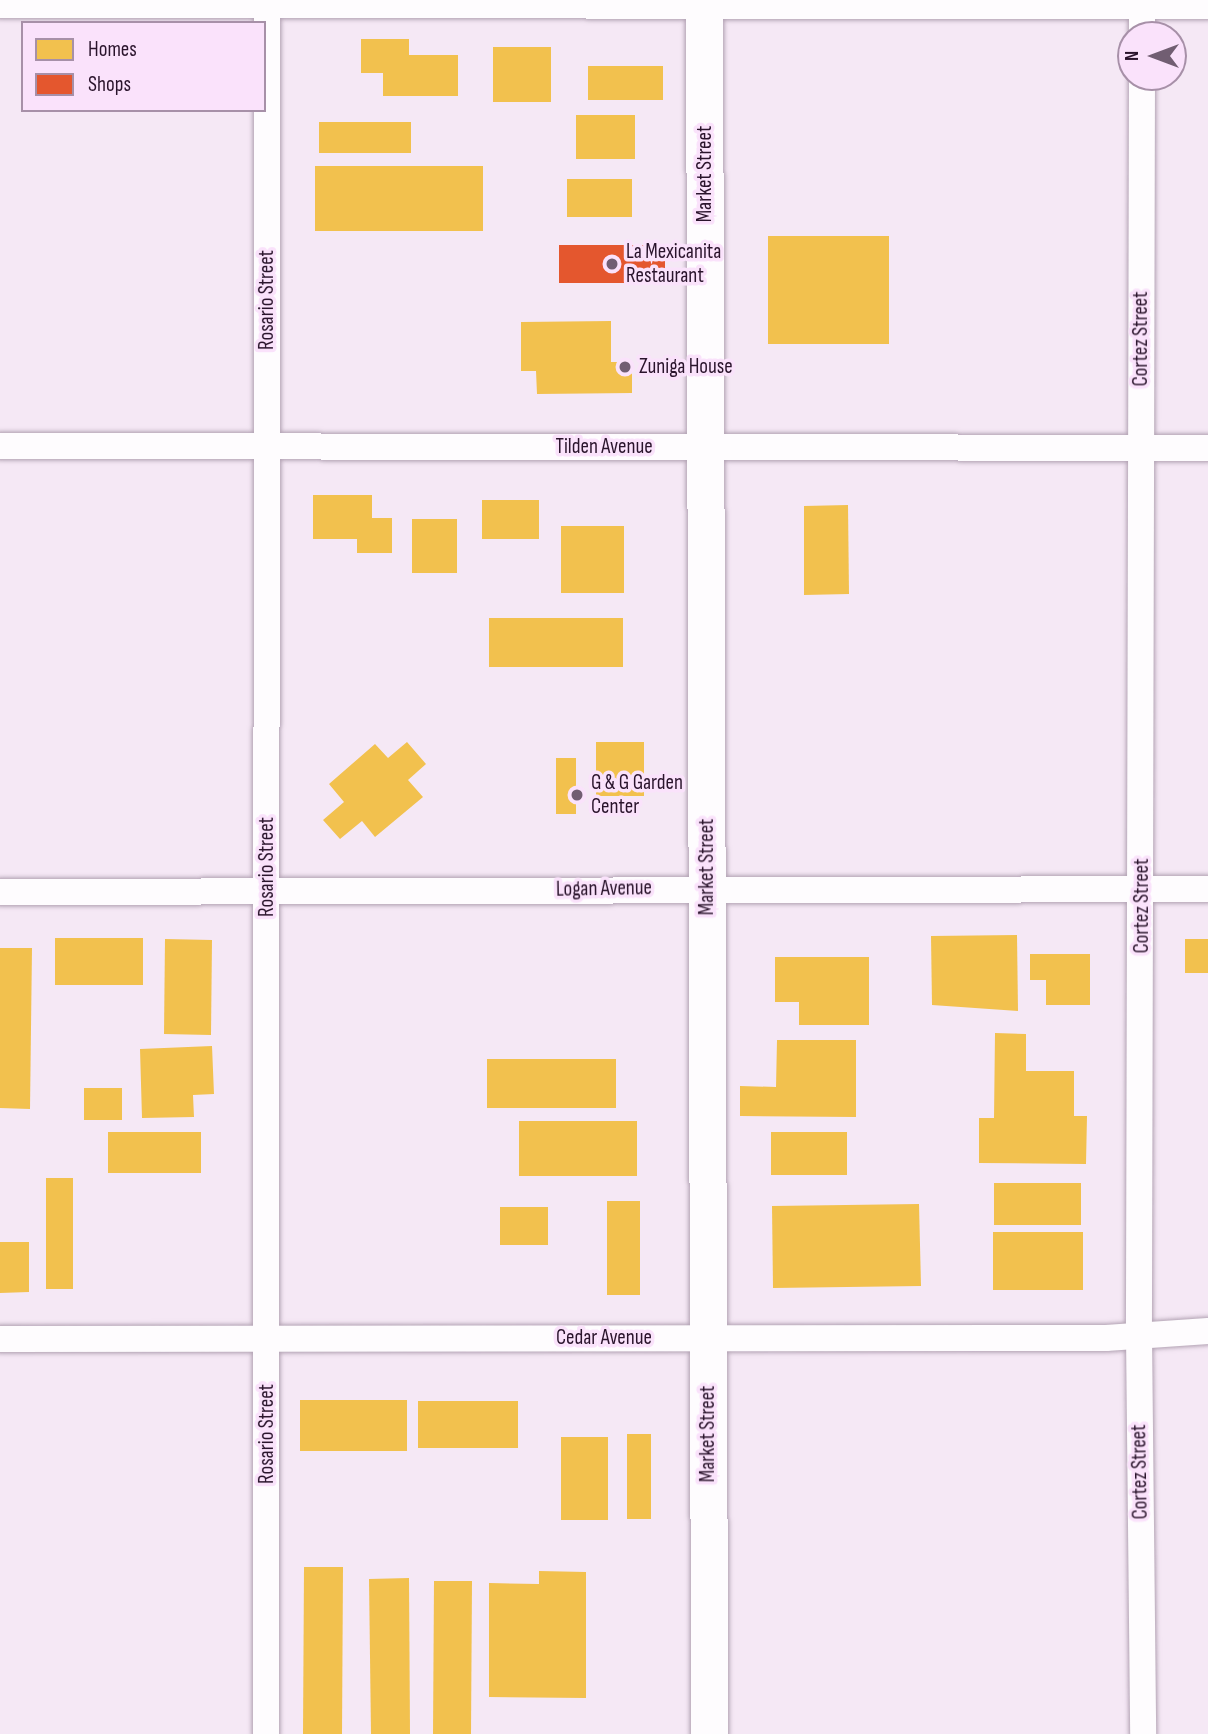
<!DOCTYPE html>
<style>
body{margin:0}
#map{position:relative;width:1208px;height:1734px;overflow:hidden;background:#f5e8f5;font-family:"Sofia Sans Condensed",sans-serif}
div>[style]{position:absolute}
.homes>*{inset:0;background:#f2c14e}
.shops>*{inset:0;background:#e4572e}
.roads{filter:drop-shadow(0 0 2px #b3a3b4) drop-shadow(0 0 2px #b3a3b4)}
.street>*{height:26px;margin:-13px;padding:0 13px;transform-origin:13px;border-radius:13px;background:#fefcfe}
.secondary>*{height:37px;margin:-18.5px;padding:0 18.5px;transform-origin:18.5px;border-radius:18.5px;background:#fefcfe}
.dots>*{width:19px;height:19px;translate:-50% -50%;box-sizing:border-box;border:4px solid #fae2fb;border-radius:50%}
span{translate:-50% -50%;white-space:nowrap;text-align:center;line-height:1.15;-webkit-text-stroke:7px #fae2fb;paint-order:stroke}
.street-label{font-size:21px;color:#2a142c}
.poi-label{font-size:21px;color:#2a142c}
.left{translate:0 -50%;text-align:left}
.legend{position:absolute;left:21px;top:21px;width:245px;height:91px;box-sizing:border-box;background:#fae2fb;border:2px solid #a790a8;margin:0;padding:9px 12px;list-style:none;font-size:21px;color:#2a142c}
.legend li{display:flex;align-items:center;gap:14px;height:35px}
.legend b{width:35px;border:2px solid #a790a8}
.north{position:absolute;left:1117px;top:21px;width:70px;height:70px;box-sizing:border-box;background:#fae2fb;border:2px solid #a790a8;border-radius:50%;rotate:270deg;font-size:19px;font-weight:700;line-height:28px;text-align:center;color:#2a142c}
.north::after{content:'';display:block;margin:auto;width:24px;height:32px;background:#715e72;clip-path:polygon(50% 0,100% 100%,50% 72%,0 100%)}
</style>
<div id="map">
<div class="homes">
<div style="clip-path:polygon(361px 39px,409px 39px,409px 55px,458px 55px,458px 96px,383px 96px,383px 73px,361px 73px)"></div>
<div style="clip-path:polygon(493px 47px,551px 47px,551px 102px,493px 102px)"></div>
<div style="clip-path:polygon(588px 66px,663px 66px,663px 100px,588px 100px)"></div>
<div style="clip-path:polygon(576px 115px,635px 115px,635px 159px,576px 159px)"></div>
<div style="clip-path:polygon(319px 122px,411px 122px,411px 153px,319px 153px)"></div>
<div style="clip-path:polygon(315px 166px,483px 166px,483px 231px,315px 231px)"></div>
<div style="clip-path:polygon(567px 179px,632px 179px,632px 217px,567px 217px)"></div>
<div style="clip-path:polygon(768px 236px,889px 236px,889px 344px,768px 344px)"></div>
<div style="clip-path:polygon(611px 321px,611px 362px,632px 362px,632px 393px,537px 394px,536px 371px,521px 371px,521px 322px)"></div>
<div style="clip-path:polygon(313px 495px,372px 495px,372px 518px,392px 518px,392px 553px,357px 553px,357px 539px,313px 539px)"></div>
<div style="clip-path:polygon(482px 500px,539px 500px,539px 539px,482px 539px)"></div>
<div style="clip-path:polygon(848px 505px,849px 594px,804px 595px,804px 506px)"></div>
<div style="clip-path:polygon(412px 519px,457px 519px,457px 573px,412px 573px)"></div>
<div style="clip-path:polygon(561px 526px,624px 526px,624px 593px,561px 593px)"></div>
<div style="clip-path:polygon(489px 618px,623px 618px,623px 667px,489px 667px)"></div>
<div style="clip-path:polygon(407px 742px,426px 764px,408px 780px,423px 797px,375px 837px,362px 821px,340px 839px,323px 820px,344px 802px,329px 784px,375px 744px,388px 758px)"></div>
<div style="clip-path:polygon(596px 742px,644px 742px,644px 796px,596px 796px)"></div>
<div style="clip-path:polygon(556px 758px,576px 758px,576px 814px,556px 814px)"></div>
<div style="clip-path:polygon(1017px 935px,1018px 1011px,932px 1005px,931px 936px)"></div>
<div style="clip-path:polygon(55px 938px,143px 938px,143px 985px,55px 985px)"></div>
<div style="clip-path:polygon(165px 939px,212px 940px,211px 1035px,164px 1034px)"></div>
<div style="clip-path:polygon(1185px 939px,1208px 939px,1208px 973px,1185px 973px)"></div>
<div style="clip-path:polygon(0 948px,32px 948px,30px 1109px,0 1108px)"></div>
<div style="clip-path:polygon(1030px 954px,1090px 954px,1090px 1005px,1046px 1005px,1046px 980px,1030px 980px)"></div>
<div style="clip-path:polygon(775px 957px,869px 957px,869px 1025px,799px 1025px,799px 1002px,775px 1002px)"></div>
<div style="clip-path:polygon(995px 1033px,1026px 1034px,1026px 1071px,1074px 1071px,1074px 1116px,1087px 1116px,1086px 1164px,979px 1163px,979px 1118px,994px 1118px)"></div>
<div style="clip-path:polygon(777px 1040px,856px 1040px,856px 1117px,740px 1116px,740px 1086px,776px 1087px)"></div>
<div style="clip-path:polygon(212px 1046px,214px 1094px,193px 1095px,194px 1117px,142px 1118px,140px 1049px)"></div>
<div style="clip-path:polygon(487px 1059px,616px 1059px,616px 1108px,487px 1108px)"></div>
<div style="clip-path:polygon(84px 1088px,122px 1088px,122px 1120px,84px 1120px)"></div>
<div style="clip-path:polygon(519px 1121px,637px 1121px,637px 1176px,519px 1176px)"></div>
<div style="clip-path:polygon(108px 1132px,201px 1132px,201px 1173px,108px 1173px)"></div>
<div style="clip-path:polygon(771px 1132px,847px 1132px,847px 1175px,771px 1175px)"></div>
<div style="clip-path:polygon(46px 1178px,73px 1178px,73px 1289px,46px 1289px)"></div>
<div style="clip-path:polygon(994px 1183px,1081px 1183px,1081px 1225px,994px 1225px)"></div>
<div style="clip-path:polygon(607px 1201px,640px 1201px,640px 1295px,607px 1295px)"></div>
<div style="clip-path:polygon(919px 1204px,921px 1286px,773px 1288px,772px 1206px)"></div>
<div style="clip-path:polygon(500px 1207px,548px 1207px,548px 1245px,500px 1245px)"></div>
<div style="clip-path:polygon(993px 1232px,1083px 1232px,1083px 1290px,993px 1290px)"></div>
<div style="clip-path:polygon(0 1242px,29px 1242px,29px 1292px,0 1293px)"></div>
<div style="clip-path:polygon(300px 1400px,407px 1400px,407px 1451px,300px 1451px)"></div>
<div style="clip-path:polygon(418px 1401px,518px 1401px,518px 1448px,418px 1448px)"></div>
<div style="clip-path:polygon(627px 1434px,651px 1434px,651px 1519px,627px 1519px)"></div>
<div style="clip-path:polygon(561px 1437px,608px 1437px,608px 1520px,561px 1520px)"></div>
<div style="clip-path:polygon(304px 1567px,343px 1567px,342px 1734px,303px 1734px)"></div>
<div style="clip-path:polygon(539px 1571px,586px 1572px,586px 1698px,489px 1697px,489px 1583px,539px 1584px)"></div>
<div style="clip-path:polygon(409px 1578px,410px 1734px,371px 1734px,369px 1579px)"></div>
<div style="clip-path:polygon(434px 1581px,472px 1581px,471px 1734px,433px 1734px)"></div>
</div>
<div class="shops">
<div style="clip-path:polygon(559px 245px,665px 245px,665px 283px,559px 283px)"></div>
</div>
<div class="roads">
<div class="street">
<div style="left:0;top:5px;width:1208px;rotate:0.05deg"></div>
<div style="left:1142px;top:35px;width:35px;rotate:-90deg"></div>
<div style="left:1142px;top:77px;width:1258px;rotate:90.14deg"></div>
<div style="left:1139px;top:1335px;width:399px;rotate:89.4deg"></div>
<div style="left:0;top:446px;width:1208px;rotate:0.09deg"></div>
<div style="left:0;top:892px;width:1208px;rotate:-0.14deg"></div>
<div style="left:0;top:1339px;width:1106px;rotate:-0.05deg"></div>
<div style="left:1106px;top:1338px;width:102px;rotate:-3.9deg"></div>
<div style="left:266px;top:1734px;width:1734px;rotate:-89.97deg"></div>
</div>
<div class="secondary">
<div style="left:704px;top:0;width:1734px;rotate:89.83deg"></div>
</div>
</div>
<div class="dots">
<div style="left:612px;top:264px;background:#715e72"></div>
<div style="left:625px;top:367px;background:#715e72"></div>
<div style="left:577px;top:795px;background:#715e72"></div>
</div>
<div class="street-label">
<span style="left:705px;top:174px;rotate:-90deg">Market Street</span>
<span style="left:267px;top:300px;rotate:-90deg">Rosario Street</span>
<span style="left:1141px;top:339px;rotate:-90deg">Cortez Street</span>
<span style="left:604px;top:447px">Tilden Avenue</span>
<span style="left:267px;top:867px;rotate:-90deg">Rosario Street</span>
<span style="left:707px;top:867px;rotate:-90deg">Market Street</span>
<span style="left:604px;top:889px;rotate:-1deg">Logan Avenue</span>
<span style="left:1142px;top:906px;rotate:-90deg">Cortez Street</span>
<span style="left:604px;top:1338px">Cedar Avenue</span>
<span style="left:267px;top:1434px;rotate:-90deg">Rosario Street</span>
<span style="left:708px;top:1434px;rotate:-90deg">Market Street</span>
<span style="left:1140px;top:1472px;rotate:-91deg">Cortez Street</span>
</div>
<div class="poi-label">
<span class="left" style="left:626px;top:264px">La Mexicanita<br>Restaurant</span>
<span class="left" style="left:639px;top:367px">Zuniga House</span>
<span class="left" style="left:591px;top:795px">G &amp; G Garden<br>Center</span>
</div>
<ul class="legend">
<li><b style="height:19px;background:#f2c14e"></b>Homes</li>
<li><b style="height:19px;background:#e4572e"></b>Shops</li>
</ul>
<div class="north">N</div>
</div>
